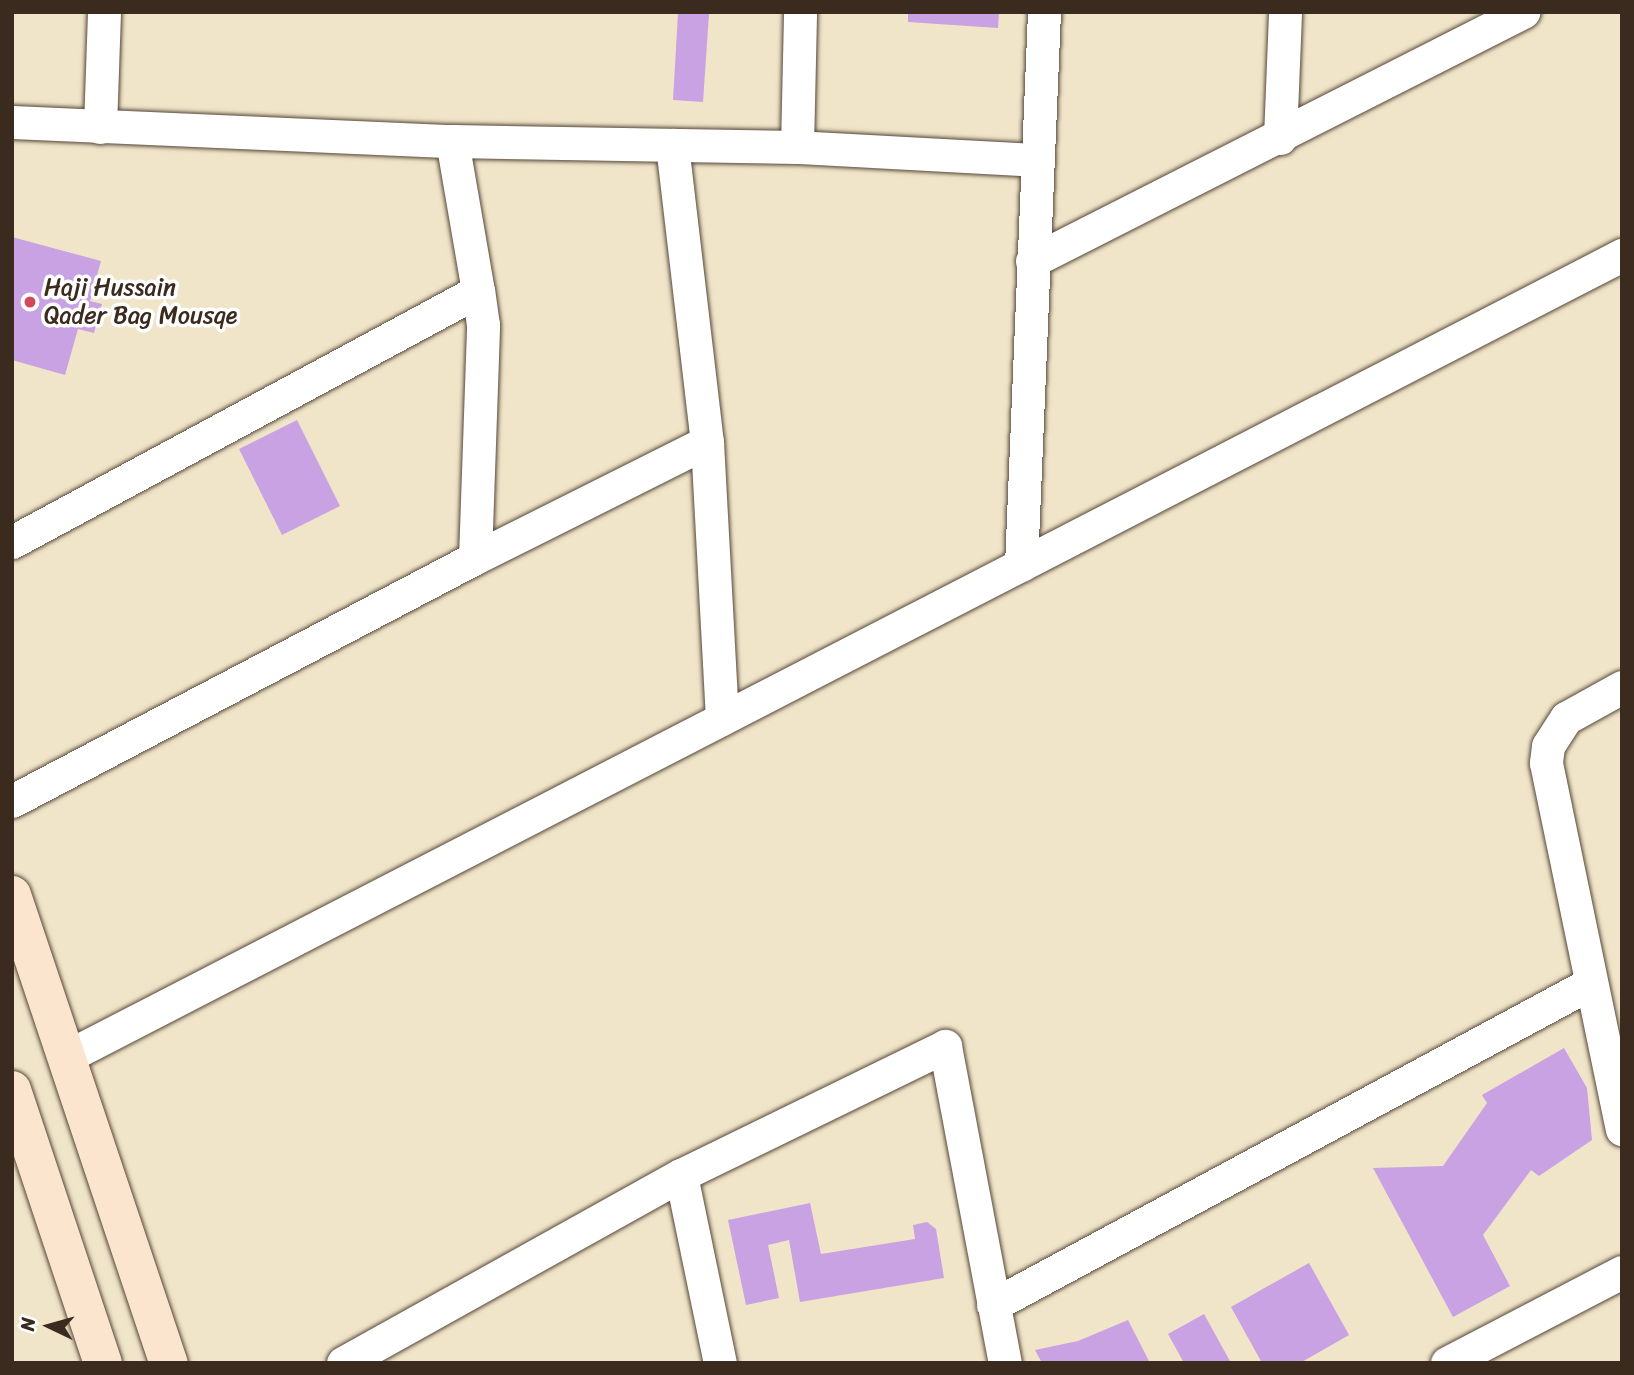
<!DOCTYPE html>
<style>
body{margin:0}
#map{position:relative;width:1634px;height:1375px;overflow:hidden;background:#f0e5c9;font-family:Sriracha,sans-serif}
div>[style]{position:absolute}
.building>*{inset:0;background:#c8a2e3}
.roads{filter:drop-shadow(0 0 2px #564638) drop-shadow(0 0 2px #564638)}
.street>*{height:33px;margin:-16.5px;padding:0 16.5px;transform-origin:16.5px;border-radius:16.5px;background:#fff}
.secondary>*{height:38px;margin:-19px;padding:0 19px;transform-origin:19px;border-radius:19px;background:#fbe5cf}
.dots>*{width:19px;height:19px;translate:-50% -50%;box-sizing:border-box;border:4px solid #fff;border-radius:50%}
span{translate:-50% -50%;white-space:nowrap;text-align:center;line-height:1.15;-webkit-text-stroke:7px #fff;paint-order:stroke}
.poi-label{font-size:24px;color:#3b2a1e}
.left{translate:0 -50%;text-align:left}
.frame{position:absolute;inset:0;border:14px solid #3b2a1e;pointer-events:none}
.north{position:absolute;left:14px;top:1291px;width:70px;height:70px;-webkit-text-stroke:5px #fff;paint-order:stroke;rotate:275deg;font-size:19px;font-weight:700;line-height:28px;text-align:center;color:#3b2a1e}
.north::after{content:'';display:block;margin:auto;width:24px;height:32px;background:#3b2a1e;clip-path:polygon(50% 0,100% 100%,50% 72%,0 100%)}
</style>
<div id="map">
<div class="building">
<div style="clip-path:polygon(908px 12px,999px 12px,998px 28px,908px 22px)"></div>
<div style="clip-path:polygon(678px 13px,709px 14px,703px 102px,673px 100px)"></div>
<div style="clip-path:polygon(12px 237px,101px 261px,90px 301px,102px 304px,94px 333px,78px 329px,65px 375px,12px 360px)"></div>
<div style="clip-path:polygon(297px 420px,340px 506px,282px 535px,239px 449px)"></div>
<div style="clip-path:polygon(1564px 1048px,1587px 1088px,1592px 1140px,1539px 1176px,1531px 1170px,1483px 1235px,1510px 1286px,1453px 1317px,1373px 1168px,1443px 1166px,1487px 1103px,1482px 1095px)"></div>
<div style="clip-path:polygon(810px 1203px,821px 1254px,915px 1239px,913px 1225px,927px 1222px,936px 1229px,944px 1278px,800px 1302px,789px 1240px,768px 1245px,779px 1298px,746px 1305px,728px 1220px)"></div>
<div style="clip-path:polygon(1309px 1263px,1349px 1335px,1300px 1363px,1262px 1363px,1231px 1307px)"></div>
<div style="clip-path:polygon(1204px 1314px,1231px 1363px,1184px 1363px,1168px 1334px)"></div>
<div style="clip-path:polygon(1128px 1320px,1150px 1363px,1042px 1363px,1035px 1350px,1078px 1341px)"></div>
</div>
<div class="roads">
<div class="street">
<div style="left:12px;top:122px;width:440px;rotate:2.5deg"></div>
<div style="left:452px;top:141px;width:345px;rotate:1deg"></div>
<div style="left:797px;top:147px;width:240px;rotate:3.1deg"></div>
<div style="left:100px;top:127px;width:115px;rotate:-88deg"></div>
<div style="left:1280px;top:138px;width:126px;rotate:-87.7deg"></div>
<div style="left:672px;top:145px;width:299px;rotate:83.3deg"></div>
<div style="left:707px;top:442px;width:277px;rotate:86.9deg"></div>
<div style="left:797px;top:147px;width:135px;rotate:-88.7deg"></div>
<div style="left:1032px;top:261px;width:551px;rotate:-26.89deg"></div>
<div style="left:12px;top:542px;width:529px;rotate:-28.31deg"></div>
<div style="left:478px;top:291px;width:152px;rotate:-99.8deg"></div>
<div style="left:475px;top:558px;width:233px;rotate:-88deg"></div>
<div style="left:483px;top:325px;width:34px;rotate:-98deg"></div>
<div style="left:1021px;top:565px;width:553px;rotate:-87.62deg"></div>
<div style="left:1622px;top:687px;width:64px;rotate:151deg"></div>
<div style="left:1566px;top:718px;width:33px;rotate:123deg"></div>
<div style="left:1548px;top:746px;width:17px;rotate:97deg"></div>
<div style="left:1546px;top:763px;width:374px;rotate:78.3deg"></div>
<div style="left:12px;top:801px;width:523px;rotate:-27.69deg"></div>
<div style="left:475px;top:558px;width:259px;rotate:-26.6deg"></div>
<div style="left:66px;top:1057px;width:1751px;rotate:-27.27deg"></div>
<div style="left:681px;top:1175px;width:192px;rotate:78.3deg"></div>
<div style="left:993px;top:1305px;width:679px;rotate:-28.3deg"></div>
<div style="left:343px;top:1363px;width:387px;rotate:-29.1deg"></div>
<div style="left:681px;top:1175px;width:294px;rotate:-26deg"></div>
<div style="left:945px;top:1046px;width:323px;rotate:79.3deg"></div>
<div style="left:1447px;top:1363px;width:197px;rotate:-27.5deg"></div>
</div>
<div class="secondary">
<div style="left:12px;top:895px;width:494px;rotate:71.5deg"></div>
<div style="left:12px;top:1090px;width:288px;rotate:71.6deg"></div>
</div>
</div>
<div class="dots">
<div style="left:30px;top:302px;background:#d1495b"></div>
</div>
<div class="poi-label">
<span class="left" style="left:44px;top:302px">Haji Hussain<br>Qader Bag Mousqe</span>
</div>
<div class="frame"></div>
<div class="north">N</div>
</div>
